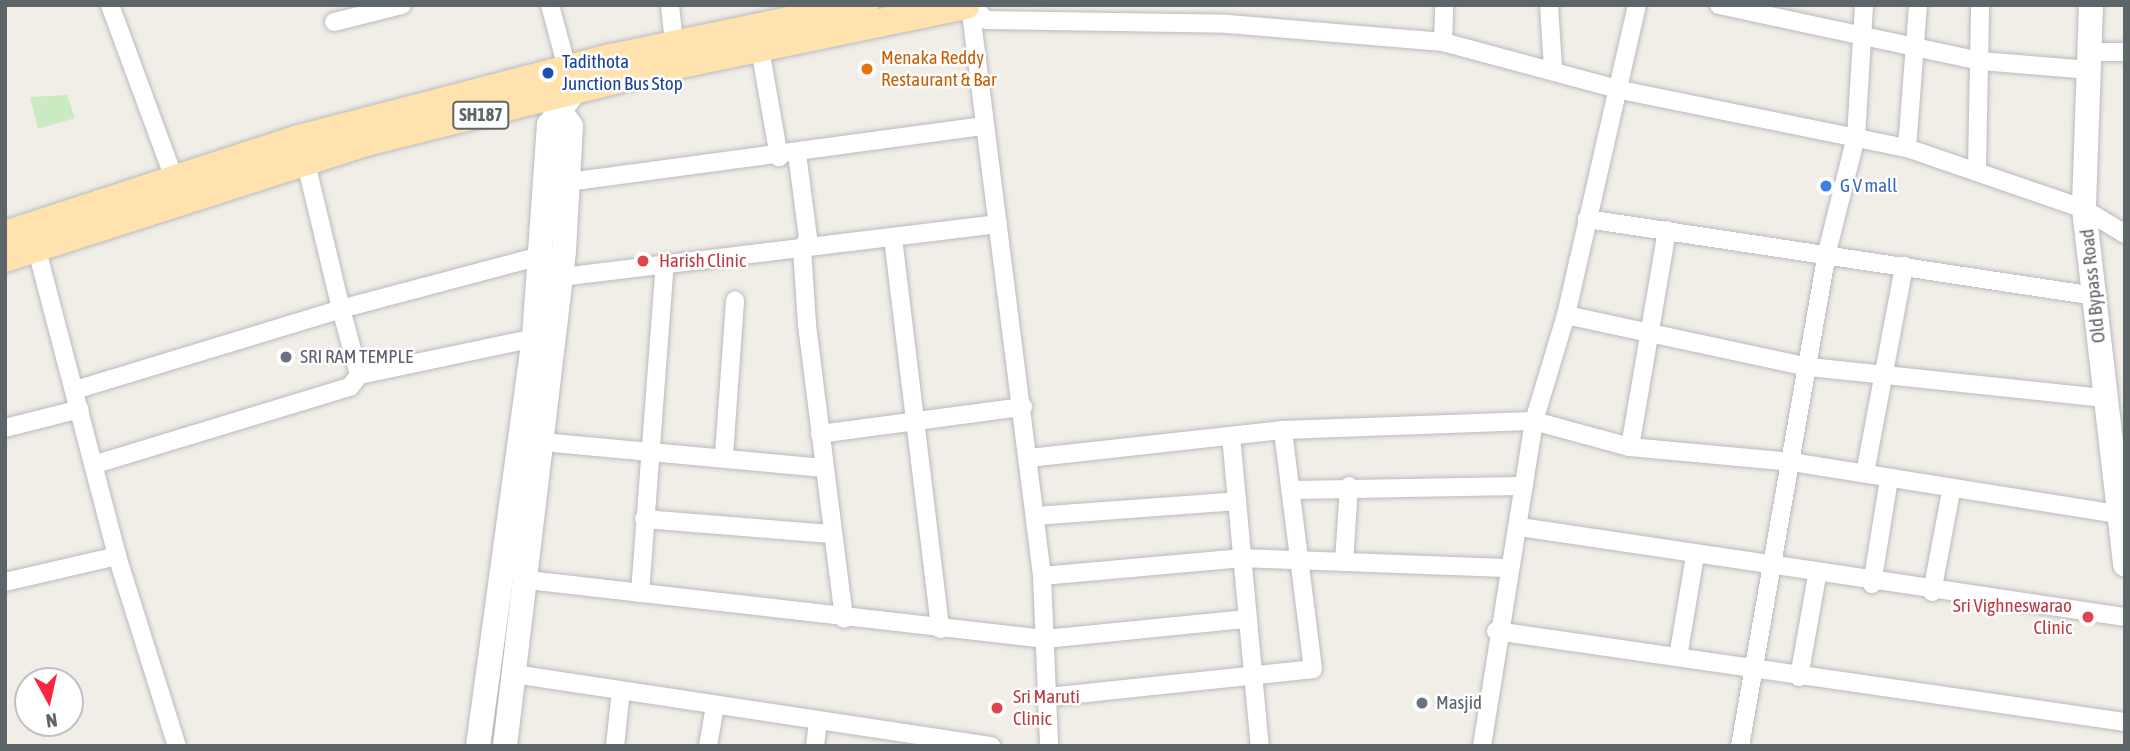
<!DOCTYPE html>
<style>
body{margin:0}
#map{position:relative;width:2130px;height:751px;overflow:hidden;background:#f1ede7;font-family:"Asap Condensed",sans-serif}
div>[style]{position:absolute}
.green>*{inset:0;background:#caeac2}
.roads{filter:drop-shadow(0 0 2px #b7bbbe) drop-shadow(0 0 2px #b7bbbe)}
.street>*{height:18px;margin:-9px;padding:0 9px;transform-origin:9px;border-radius:9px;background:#fff}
.secondary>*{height:24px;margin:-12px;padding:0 12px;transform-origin:12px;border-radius:12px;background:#fff}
.primary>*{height:28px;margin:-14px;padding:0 14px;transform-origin:14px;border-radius:14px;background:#ffe2ae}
.dots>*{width:19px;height:19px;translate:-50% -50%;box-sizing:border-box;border:4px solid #fff;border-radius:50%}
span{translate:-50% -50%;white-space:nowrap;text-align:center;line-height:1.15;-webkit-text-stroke:5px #fff;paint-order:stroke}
.shield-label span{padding:2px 5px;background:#fff;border:2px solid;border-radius:5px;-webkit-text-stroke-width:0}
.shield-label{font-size:18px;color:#5e6568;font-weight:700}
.food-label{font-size:19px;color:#c56008}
.left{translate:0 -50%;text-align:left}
.transit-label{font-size:19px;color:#164399}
.shop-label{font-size:19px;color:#366cbe}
.health-label{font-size:19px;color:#be3a42}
.right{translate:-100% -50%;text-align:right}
.street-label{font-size:19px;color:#5e6568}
.worship-label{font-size:19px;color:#5b616d}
.frame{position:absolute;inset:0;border:7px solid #5e6568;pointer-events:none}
.north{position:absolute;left:14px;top:667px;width:70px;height:70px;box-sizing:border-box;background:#fff;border:2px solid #bfc1c3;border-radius:50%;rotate:172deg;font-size:19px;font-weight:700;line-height:28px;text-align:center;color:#5e6568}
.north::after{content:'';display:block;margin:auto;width:24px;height:32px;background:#f72740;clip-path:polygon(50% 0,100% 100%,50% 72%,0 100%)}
</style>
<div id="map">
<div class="green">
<div style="clip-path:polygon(67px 95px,75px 118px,38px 129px,30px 97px)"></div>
</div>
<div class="roads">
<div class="street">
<div style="left:110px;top:5px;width:184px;rotate:69.7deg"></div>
<div style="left:550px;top:5px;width:77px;rotate:74.9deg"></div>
<div style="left:670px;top:5px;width:39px;rotate:84deg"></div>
<div style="left:970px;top:5px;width:576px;rotate:82.81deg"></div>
<div style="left:1042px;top:576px;width:170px;rotate:87.6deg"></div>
<div style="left:971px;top:5px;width:21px;rotate:45deg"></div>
<div style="left:986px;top:20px;width:242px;rotate:0.9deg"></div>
<div style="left:1228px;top:24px;width:216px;rotate:4.8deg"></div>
<div style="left:1443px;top:42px;width:184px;rotate:15.1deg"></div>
<div style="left:1621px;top:90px;width:292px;rotate:11.5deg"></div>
<div style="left:1907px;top:148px;width:187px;rotate:19deg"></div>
<div style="left:2084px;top:209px;width:48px;rotate:31.4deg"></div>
<div style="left:1549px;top:5px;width:63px;rotate:86.4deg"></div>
<div style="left:1719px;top:5px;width:268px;rotate:12.1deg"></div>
<div style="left:1981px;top:61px;width:109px;rotate:4.7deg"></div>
<div style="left:334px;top:22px;width:70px;rotate:-14deg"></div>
<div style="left:1443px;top:42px;width:37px;rotate:-88deg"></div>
<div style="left:760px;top:49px;width:110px;rotate:80deg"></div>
<div style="left:2091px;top:52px;width:34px"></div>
<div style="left:1907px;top:148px;width:143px;rotate:-85.6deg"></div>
<div style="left:797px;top:154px;width:85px;rotate:82.5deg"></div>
<div style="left:808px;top:238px;width:13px;rotate:119deg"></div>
<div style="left:802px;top:249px;width:76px;rotate:86.2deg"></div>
<div style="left:807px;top:325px;width:296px;rotate:82.8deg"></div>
<div style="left:305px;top:159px;width:154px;rotate:76.5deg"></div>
<div style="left:341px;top:309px;width:210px;rotate:-14.9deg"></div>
<div style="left:1977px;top:168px;width:163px;rotate:-88.9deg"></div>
<div style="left:569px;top:182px;width:419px;rotate:-7.7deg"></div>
<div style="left:1587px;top:219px;width:514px;rotate:8.62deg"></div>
<div style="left:893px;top:238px;width:394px;rotate:83.1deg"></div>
<div style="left:34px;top:239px;width:328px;rotate:75.3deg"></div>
<div style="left:117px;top:556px;width:199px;rotate:72.5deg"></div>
<div style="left:561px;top:277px;width:440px;rotate:-6.9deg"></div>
<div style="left:1566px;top:315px;width:249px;rotate:12.1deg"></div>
<div style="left:1809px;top:367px;width:298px;rotate:6deg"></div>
<div style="left:75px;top:390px;width:278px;rotate:-16.9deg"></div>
<div style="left:341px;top:309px;width:68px;rotate:74.7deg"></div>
<div style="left:5px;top:428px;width:77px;rotate:-14.2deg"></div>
<div style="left:820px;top:434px;width:205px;rotate:-7.6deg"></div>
<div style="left:1231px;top:436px;width:311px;rotate:84.7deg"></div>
<div style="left:543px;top:442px;width:281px;rotate:5.3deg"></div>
<div style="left:1630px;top:447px;width:220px;rotate:-80.3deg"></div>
<div style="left:724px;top:455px;width:155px;rotate:-85.9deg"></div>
<div style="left:1029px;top:458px;width:256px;rotate:-6.3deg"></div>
<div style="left:1283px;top:430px;width:251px;rotate:-2.1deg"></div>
<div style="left:1534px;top:421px;width:99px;rotate:15.2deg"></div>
<div style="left:1630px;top:447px;width:163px;rotate:5.3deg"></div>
<div style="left:1792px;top:462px;width:329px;rotate:9.1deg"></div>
<div style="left:96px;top:464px;width:265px;rotate:-16.9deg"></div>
<div style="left:350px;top:387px;width:15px;rotate:-53deg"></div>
<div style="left:359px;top:375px;width:179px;rotate:-11.9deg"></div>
<div style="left:1865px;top:473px;width:211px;rotate:-79.3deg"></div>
<div style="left:1290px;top:490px;width:234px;rotate:-1deg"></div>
<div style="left:1035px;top:516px;width:203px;rotate:-4.2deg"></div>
<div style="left:644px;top:519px;width:187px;rotate:4.6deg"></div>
<div style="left:1520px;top:527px;width:612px;rotate:8.46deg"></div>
<div style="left:1344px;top:562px;width:76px;rotate:-86.2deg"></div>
<div style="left:1042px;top:576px;width:202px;rotate:-5.1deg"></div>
<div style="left:1243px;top:558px;width:266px;rotate:2.2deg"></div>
<div style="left:528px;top:580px;width:520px;rotate:6.51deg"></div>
<div style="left:1045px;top:639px;width:203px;rotate:-5.7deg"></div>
<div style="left:5px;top:582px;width:115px;rotate:-13.1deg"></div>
<div style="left:1872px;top:584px;width:106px;rotate:-80.8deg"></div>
<div style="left:1932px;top:592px;width:103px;rotate:-79.3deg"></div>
<div style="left:640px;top:593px;width:330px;rotate:-85.7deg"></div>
<div style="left:1496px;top:631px;width:636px;rotate:8.23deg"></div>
<div style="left:1678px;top:657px;width:103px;rotate:-80.5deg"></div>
<div style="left:514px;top:674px;width:483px;rotate:8.6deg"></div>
<div style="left:1799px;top:677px;width:103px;rotate:-79.9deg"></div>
<div style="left:1048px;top:697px;width:266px;rotate:-6deg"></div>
<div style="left:1313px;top:669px;width:241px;rotate:-97.2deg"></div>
<div style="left:615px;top:746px;width:55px;rotate:-83.8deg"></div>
<div style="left:708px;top:746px;width:41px;rotate:-80.1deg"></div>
<div style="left:815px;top:746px;width:25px;rotate:-83deg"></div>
<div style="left:1482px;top:746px;width:329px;rotate:-80.9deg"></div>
<div style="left:1534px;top:421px;width:111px;rotate:-73.2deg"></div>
<div style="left:1566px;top:315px;width:318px;rotate:-77.1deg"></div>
<div style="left:1740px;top:746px;width:497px;rotate:-80deg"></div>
<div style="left:1826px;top:256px;width:123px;rotate:-75.9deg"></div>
<div style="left:1856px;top:137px;width:132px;rotate:-86.5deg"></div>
</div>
<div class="secondary">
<div style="left:2091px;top:5px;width:204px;rotate:92deg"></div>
<div style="left:2084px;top:209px;width:358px;rotate:83.4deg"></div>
<div style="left:478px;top:746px;width:412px;rotate:-82.2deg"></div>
<div style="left:534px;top:338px;width:214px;rotate:-86deg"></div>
<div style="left:549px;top:125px;width:40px;rotate:-53deg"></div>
<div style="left:505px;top:746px;width:499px;rotate:-83.2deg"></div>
<div style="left:564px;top:251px;width:125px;rotate:-86.8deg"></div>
<div style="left:571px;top:126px;width:19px;rotate:-126deg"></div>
</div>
<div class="primary">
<div style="left:5px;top:235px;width:309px;rotate:-18.1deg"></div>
<div style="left:299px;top:139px;width:322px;rotate:-14.6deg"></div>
<div style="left:611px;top:58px;width:259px;rotate:-11.8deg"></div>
<div style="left:5px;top:258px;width:379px;rotate:-17.8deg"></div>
<div style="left:366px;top:142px;width:310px;rotate:-14deg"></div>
<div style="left:667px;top:67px;width:305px;rotate:-11.7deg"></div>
</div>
</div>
<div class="dots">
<div style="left:867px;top:69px;background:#e8710a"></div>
<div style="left:548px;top:73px;background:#1a4fb4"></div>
<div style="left:1826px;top:186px;background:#3f7fe0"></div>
<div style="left:643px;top:261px;background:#e0444e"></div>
<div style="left:286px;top:357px;background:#6b7280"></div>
<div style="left:2088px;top:617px;background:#e0444e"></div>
<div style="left:1422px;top:703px;background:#6b7280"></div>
<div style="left:997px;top:708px;background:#e0444e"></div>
</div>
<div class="shield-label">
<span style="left:481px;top:115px">SH187</span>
</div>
<div class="food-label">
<span class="left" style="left:881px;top:69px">Menaka Reddy<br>Restaurant &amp; Bar</span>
</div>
<div class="transit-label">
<span class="left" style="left:562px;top:73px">Tadithota<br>Junction Bus Stop</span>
</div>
<div class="shop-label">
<span class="left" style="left:1840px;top:186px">G V mall</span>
</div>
<div class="health-label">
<span class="left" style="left:659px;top:261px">Harish Clinic</span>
<span class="right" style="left:2072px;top:617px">Sri Vighneswarao<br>Clinic</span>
<span class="left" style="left:1013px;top:708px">Sri Maruti<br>Clinic</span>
</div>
<div class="street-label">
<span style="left:2093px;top:286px;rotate:-96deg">Old Bypass Road</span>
</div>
<div class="worship-label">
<span class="left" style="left:300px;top:357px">SRI RAM TEMPLE</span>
<span class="left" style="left:1436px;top:703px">Masjid</span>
</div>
<div class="frame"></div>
<div class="north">N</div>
</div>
